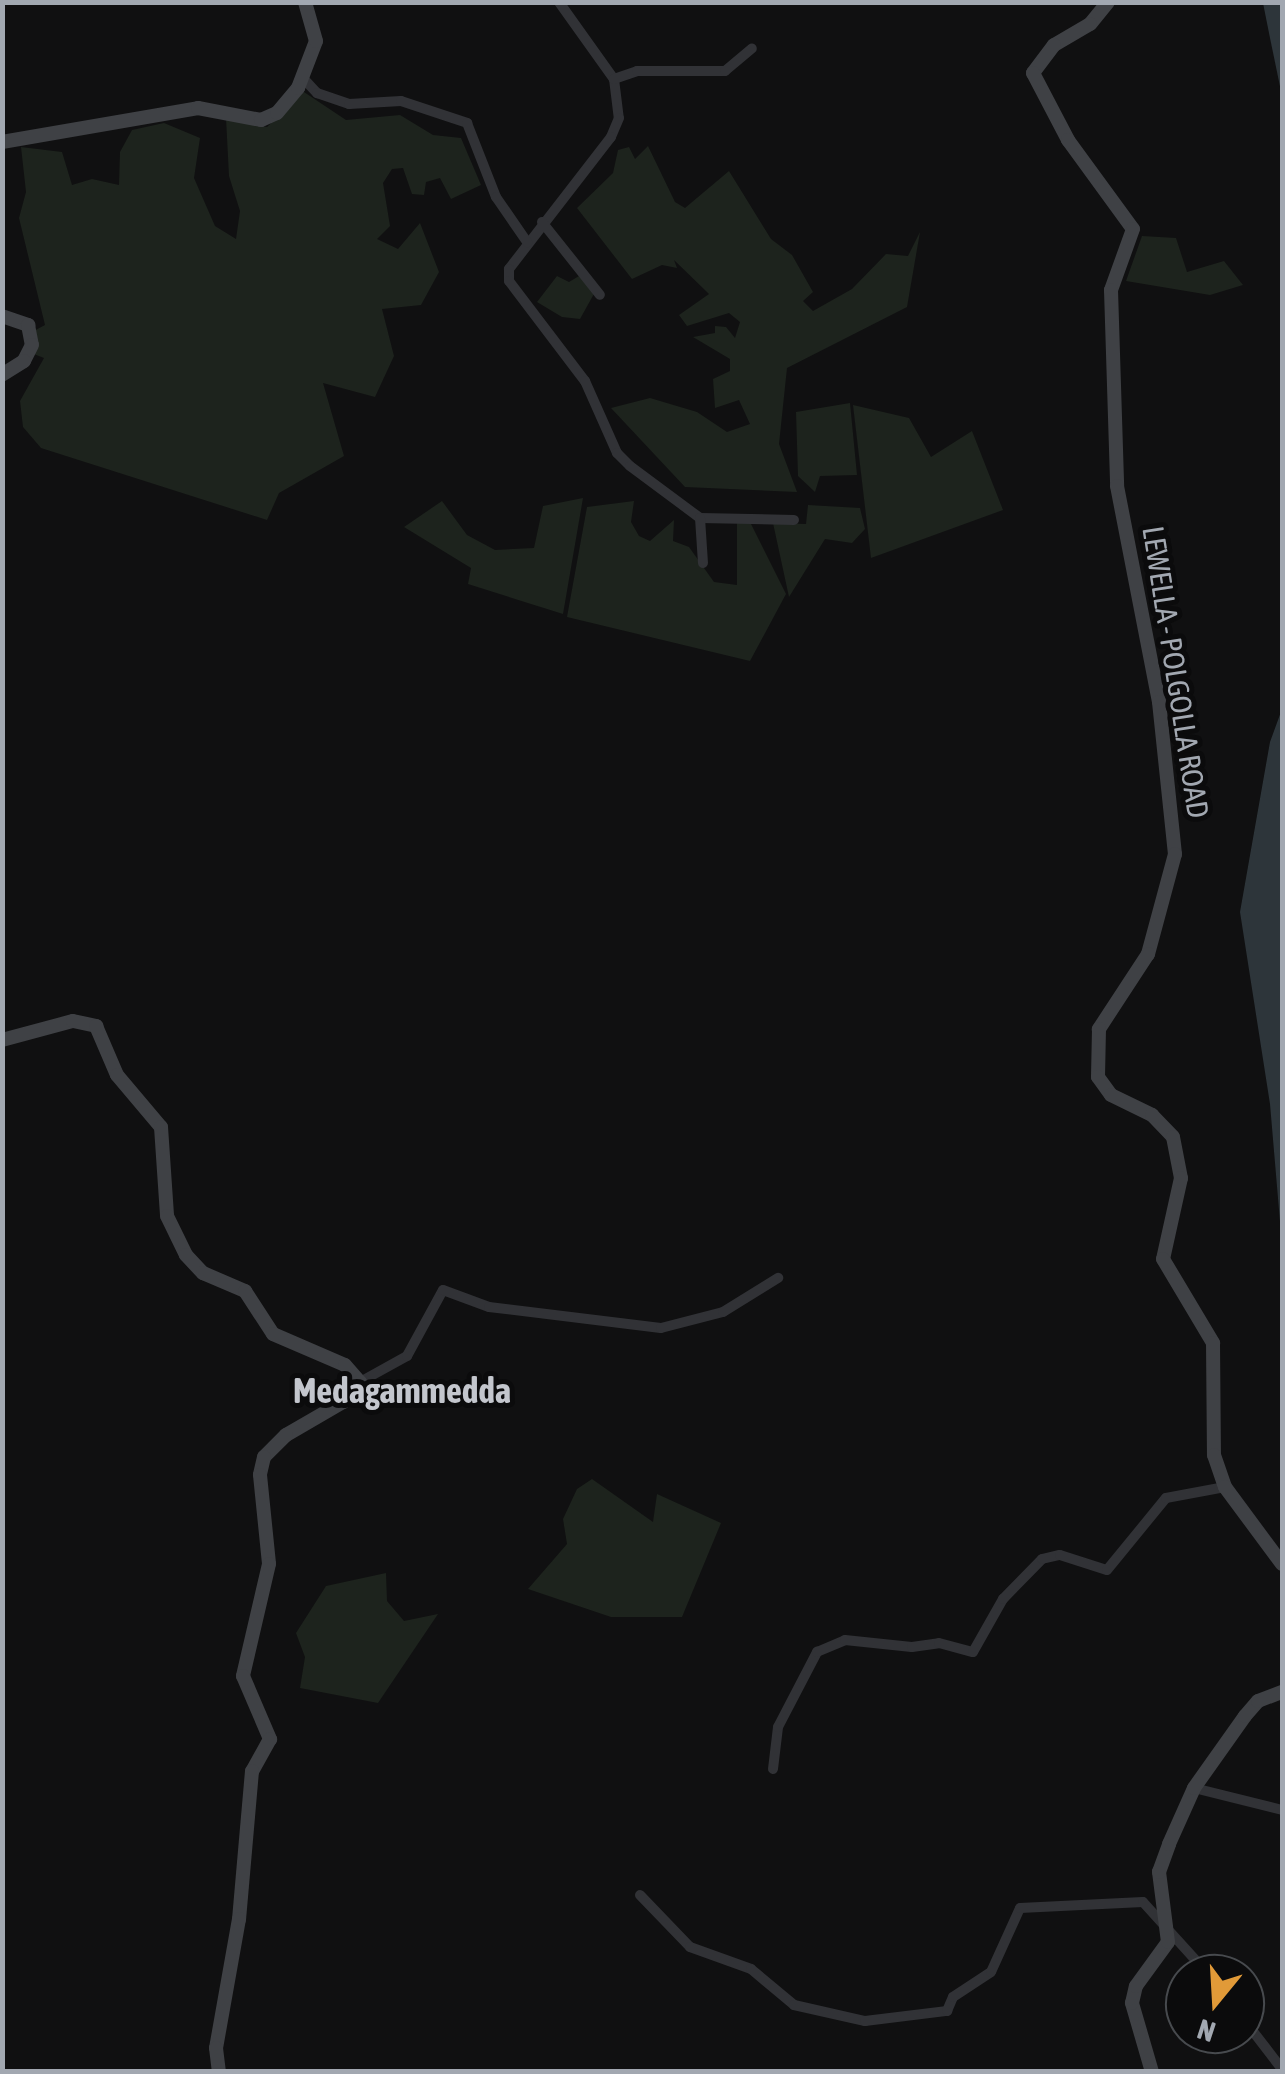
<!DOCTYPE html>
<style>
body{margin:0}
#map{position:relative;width:1285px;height:2074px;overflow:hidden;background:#101011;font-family:"Asap Condensed",sans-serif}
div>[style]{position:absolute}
.green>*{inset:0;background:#1d231d}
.water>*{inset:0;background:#2d353a}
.street>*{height:10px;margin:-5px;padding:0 5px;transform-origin:5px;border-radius:5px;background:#313236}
.secondary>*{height:14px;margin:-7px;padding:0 7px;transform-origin:7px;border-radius:7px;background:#3f4145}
span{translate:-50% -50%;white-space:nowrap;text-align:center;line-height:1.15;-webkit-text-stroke:10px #0b0b0c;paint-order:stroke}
.street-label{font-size:30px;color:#a2a8b1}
.quarter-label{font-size:35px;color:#c3c6cd;font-weight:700}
.frame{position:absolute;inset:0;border:5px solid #a2a8b1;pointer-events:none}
.north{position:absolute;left:1165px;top:1954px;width:100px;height:100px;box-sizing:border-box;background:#0b0b0c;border:2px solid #474a4e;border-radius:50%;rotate:198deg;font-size:28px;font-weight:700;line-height:40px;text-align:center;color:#a2a8b1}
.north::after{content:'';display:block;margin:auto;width:35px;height:45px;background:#e19a38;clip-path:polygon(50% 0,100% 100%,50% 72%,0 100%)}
</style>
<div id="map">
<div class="green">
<div style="clip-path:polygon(304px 92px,346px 120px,400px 115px,433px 135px,461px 138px,481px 185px,451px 199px,440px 178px,426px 182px,424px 195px,412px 194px,403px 168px,392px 169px,383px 183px,390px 226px,377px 239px,398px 249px,420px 223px,439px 272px,421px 305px,382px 309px,394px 356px,375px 397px,323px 383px,344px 456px,279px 493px,267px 520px,41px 448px,23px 427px,20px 401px,44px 358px,26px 351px,26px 335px,45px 325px,19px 218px,26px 192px,21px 147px,62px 152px,72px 185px,92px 179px,119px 185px,120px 152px,132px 130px,164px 123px,200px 138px,194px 178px,215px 226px,236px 239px,240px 211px,229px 176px,226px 118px,267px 127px)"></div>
<div style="clip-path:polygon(648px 146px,675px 202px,685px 208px,729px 171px,771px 239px,792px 255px,813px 292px,803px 301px,813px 311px,852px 289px,886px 254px,908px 256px,920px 232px,907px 307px,787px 368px,779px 444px,797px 492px,685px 487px,611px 408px,650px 398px,697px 412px,727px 432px,750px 424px,739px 400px,715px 408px,713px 379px,730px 371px,730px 359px,693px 337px,715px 333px,715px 326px,726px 327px,735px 338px,740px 322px,729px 313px,687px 326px,679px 315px,709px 294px,674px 260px,677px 268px,662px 265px,632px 279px,577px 208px,613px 173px,618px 150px,629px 147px,635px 159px)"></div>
<div style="clip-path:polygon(1142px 236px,1176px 238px,1187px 272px,1224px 261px,1243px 285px,1210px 295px,1126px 281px)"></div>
<div style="clip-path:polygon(557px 276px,569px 282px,579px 276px,595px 292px,580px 319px,562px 317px,537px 302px)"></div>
<div style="clip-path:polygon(850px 403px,857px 475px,820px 476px,815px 492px,798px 476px,796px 412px)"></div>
<div style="clip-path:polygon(853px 405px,909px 418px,931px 457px,972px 431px,1003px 510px,871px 558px)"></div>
<div style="clip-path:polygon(583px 498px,563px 614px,468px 584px,471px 568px,404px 527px,442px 501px,467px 535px,495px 550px,534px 548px,543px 506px)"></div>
<div style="clip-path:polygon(634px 501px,631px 522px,639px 536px,650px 541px,674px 520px,673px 541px,689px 547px,714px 582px,737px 585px,737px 520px,748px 518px,786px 594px,750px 661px,567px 617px,587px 507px)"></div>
<div style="clip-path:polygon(808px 505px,860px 508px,865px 529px,852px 543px,825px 539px,789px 597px,773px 523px,806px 524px)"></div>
<div style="clip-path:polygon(592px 1479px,653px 1522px,657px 1494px,721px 1523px,682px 1617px,611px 1617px,528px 1589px,567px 1544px,563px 1519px,577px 1489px)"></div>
<div style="clip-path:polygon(386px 1573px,387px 1601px,404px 1621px,438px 1614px,378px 1703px,300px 1688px,305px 1657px,296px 1633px,326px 1586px)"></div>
</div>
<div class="water">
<div style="clip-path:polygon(1263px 3px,1282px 3px,1282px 96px,1270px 38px)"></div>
<div style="clip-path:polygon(1282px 709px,1282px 1245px,1270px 1104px,1240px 912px,1270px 742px)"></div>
</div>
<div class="street">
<div style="left:559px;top:2px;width:95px;rotate:54.5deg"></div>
<div style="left:614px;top:79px;width:39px;rotate:83deg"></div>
<div style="left:619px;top:118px;width:21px;rotate:113deg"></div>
<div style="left:611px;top:137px;width:167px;rotate:127.7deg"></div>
<div style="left:509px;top:269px;width:12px;rotate:90deg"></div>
<div style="left:509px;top:281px;width:126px;rotate:52.8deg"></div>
<div style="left:585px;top:381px;width:79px;rotate:66deg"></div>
<div style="left:617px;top:453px;width:18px;rotate:45deg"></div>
<div style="left:630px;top:466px;width:87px;rotate:36.6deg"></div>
<div style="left:700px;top:518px;width:94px;rotate:1.2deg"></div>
<div style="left:303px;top:78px;width:21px;rotate:47deg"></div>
<div style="left:317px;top:93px;width:34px;rotate:19deg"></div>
<div style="left:349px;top:104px;width:52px;rotate:-3.3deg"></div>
<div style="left:401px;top:101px;width:70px;rotate:18.4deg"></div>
<div style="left:467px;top:123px;width:79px;rotate:68.6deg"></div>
<div style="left:496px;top:197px;width:55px;rotate:55.4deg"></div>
<div style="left:614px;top:79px;width:24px;rotate:-19deg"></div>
<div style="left:637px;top:71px;width:88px"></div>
<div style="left:725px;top:71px;width:35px;rotate:-40deg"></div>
<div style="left:542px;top:222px;width:93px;rotate:51.5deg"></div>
<div style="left:700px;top:518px;width:45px;rotate:86.2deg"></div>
<div style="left:360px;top:1382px;width:54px;rotate:-29deg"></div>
<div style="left:407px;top:1356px;width:75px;rotate:-61.4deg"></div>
<div style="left:443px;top:1290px;width:49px;rotate:20.3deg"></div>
<div style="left:489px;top:1307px;width:173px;rotate:7deg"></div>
<div style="left:661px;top:1328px;width:64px;rotate:-14.5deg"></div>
<div style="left:723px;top:1312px;width:65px;rotate:-31.7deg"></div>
<div style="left:773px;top:1769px;width:42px;rotate:-83.2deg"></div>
<div style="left:778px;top:1727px;width:85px;rotate:-62.5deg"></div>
<div style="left:817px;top:1652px;width:30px;rotate:-23deg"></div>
<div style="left:845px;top:1640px;width:67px;rotate:6deg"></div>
<div style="left:912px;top:1647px;width:27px;rotate:-8deg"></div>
<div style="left:939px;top:1643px;width:35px;rotate:15deg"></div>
<div style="left:973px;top:1652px;width:61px;rotate:-60.5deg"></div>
<div style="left:1003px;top:1599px;width:56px;rotate:-45.7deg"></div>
<div style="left:1042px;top:1559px;width:18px;rotate:-13deg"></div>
<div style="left:1060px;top:1555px;width:49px;rotate:17.7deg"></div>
<div style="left:1107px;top:1570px;width:93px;rotate:-50.7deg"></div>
<div style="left:1166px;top:1498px;width:60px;rotate:-10.6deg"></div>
<div style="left:1194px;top:1788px;width:91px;rotate:14deg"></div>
<div style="left:640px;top:1895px;width:72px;rotate:46.1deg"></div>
<div style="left:690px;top:1947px;width:65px;rotate:19.8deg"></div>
<div style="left:751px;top:1969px;width:56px;rotate:39.9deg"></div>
<div style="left:794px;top:2005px;width:73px;rotate:12.7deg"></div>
<div style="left:865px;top:2021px;width:83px;rotate:-7deg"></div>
<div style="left:947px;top:2011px;width:15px;rotate:-67deg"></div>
<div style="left:953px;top:1997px;width:45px;rotate:-33.3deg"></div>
<div style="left:991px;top:1972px;width:70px;rotate:-65.6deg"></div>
<div style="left:1020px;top:1908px;width:123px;rotate:-2.8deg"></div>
<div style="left:1143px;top:1902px;width:97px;rotate:47.9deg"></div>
<div style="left:1245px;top:2021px;width:61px;rotate:52.4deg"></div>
</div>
<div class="secondary">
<div style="left:1108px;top:2px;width:28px;rotate:129deg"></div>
<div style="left:1090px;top:24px;width:42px;rotate:149.7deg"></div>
<div style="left:1054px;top:45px;width:35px;rotate:127deg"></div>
<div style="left:1033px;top:73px;width:76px;rotate:62.4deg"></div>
<div style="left:1068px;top:140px;width:110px;rotate:53.9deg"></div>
<div style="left:1133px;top:229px;width:65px;rotate:109.8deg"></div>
<div style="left:1111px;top:290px;width:196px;rotate:88.2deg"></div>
<div style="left:1117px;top:486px;width:220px;rotate:79deg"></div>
<div style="left:1159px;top:702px;width:153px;rotate:84deg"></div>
<div style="left:1175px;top:854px;width:104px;rotate:105.1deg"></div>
<div style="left:1148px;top:954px;width:90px;rotate:123.2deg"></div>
<div style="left:1099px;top:1029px;width:48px;rotate:91.2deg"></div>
<div style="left:1098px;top:1077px;width:22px;rotate:54deg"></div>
<div style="left:1111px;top:1095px;width:46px;rotate:26deg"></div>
<div style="left:1152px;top:1115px;width:30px;rotate:46deg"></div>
<div style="left:1173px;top:1137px;width:42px;rotate:79deg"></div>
<div style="left:1181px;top:1178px;width:83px;rotate:102.5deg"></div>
<div style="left:1163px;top:1259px;width:98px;rotate:59.2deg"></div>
<div style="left:1213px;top:1343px;width:112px;rotate:89.5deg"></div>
<div style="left:1214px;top:1455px;width:34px;rotate:71deg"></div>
<div style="left:1225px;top:1487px;width:96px;rotate:53.5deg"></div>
<div style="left:2px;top:142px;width:199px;rotate:-9.8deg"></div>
<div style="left:198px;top:108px;width:64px;rotate:10.8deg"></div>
<div style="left:261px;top:120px;width:17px;rotate:-24deg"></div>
<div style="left:277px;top:113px;width:33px;rotate:-50deg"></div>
<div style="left:298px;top:88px;width:50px;rotate:-69deg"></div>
<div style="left:316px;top:41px;width:41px;rotate:-105.8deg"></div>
<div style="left:2px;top:316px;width:28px;rotate:19deg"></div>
<div style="left:28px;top:325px;width:20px;rotate:79deg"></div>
<div style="left:32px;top:345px;width:18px;rotate:117deg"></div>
<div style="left:24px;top:361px;width:26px;rotate:148deg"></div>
<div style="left:2px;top:1040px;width:73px;rotate:-15deg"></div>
<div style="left:73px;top:1021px;width:24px;rotate:12deg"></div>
<div style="left:96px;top:1026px;width:53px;rotate:66.8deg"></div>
<div style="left:117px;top:1075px;width:68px;rotate:49.8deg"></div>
<div style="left:161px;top:1127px;width:89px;rotate:86.1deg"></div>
<div style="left:167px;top:1216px;width:43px;rotate:64deg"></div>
<div style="left:186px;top:1255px;width:25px;rotate:47deg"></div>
<div style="left:203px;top:1273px;width:46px;rotate:23.2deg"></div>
<div style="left:245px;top:1291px;width:51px;rotate:56.9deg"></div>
<div style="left:273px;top:1334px;width:78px;rotate:23.3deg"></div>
<div style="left:345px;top:1365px;width:23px;rotate:49deg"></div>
<div style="left:360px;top:1382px;width:26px;rotate:130deg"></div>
<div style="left:343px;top:1402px;width:66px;rotate:149.9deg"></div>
<div style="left:286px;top:1435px;width:31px;rotate:135deg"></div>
<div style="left:264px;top:1457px;width:18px;rotate:103deg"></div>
<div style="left:260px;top:1475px;width:89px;rotate:84.2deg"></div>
<div style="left:269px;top:1564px;width:115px;rotate:103.1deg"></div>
<div style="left:243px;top:1676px;width:69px;rotate:66.8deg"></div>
<div style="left:270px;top:1739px;width:37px;rotate:119deg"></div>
<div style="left:252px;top:1771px;width:149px;rotate:95deg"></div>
<div style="left:239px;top:1919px;width:131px;rotate:100.1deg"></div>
<div style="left:216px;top:2048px;width:24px;rotate:83deg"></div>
<div style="left:1152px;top:2072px;width:72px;rotate:-106.2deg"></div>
<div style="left:1132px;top:2003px;width:17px;rotate:-77deg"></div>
<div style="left:1136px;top:1986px;width:54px;rotate:-54deg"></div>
<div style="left:1168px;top:1942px;width:71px;rotate:-97.3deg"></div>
<div style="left:1159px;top:1872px;width:30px;rotate:-70deg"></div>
<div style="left:1169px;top:1844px;width:61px;rotate:-65.9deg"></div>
<div style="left:1194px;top:1788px;width:88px;rotate:-54.7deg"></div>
<div style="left:1245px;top:1716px;width:20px;rotate:-49deg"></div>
<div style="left:1258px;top:1701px;width:26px;rotate:-21deg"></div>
</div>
<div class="street-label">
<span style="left:1176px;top:672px;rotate:81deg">LEWELLA - POLGOLLA ROAD</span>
</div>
<div class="quarter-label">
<span style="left:402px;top:1390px">Medagammedda</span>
</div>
<div class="frame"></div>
<div class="north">N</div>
</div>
